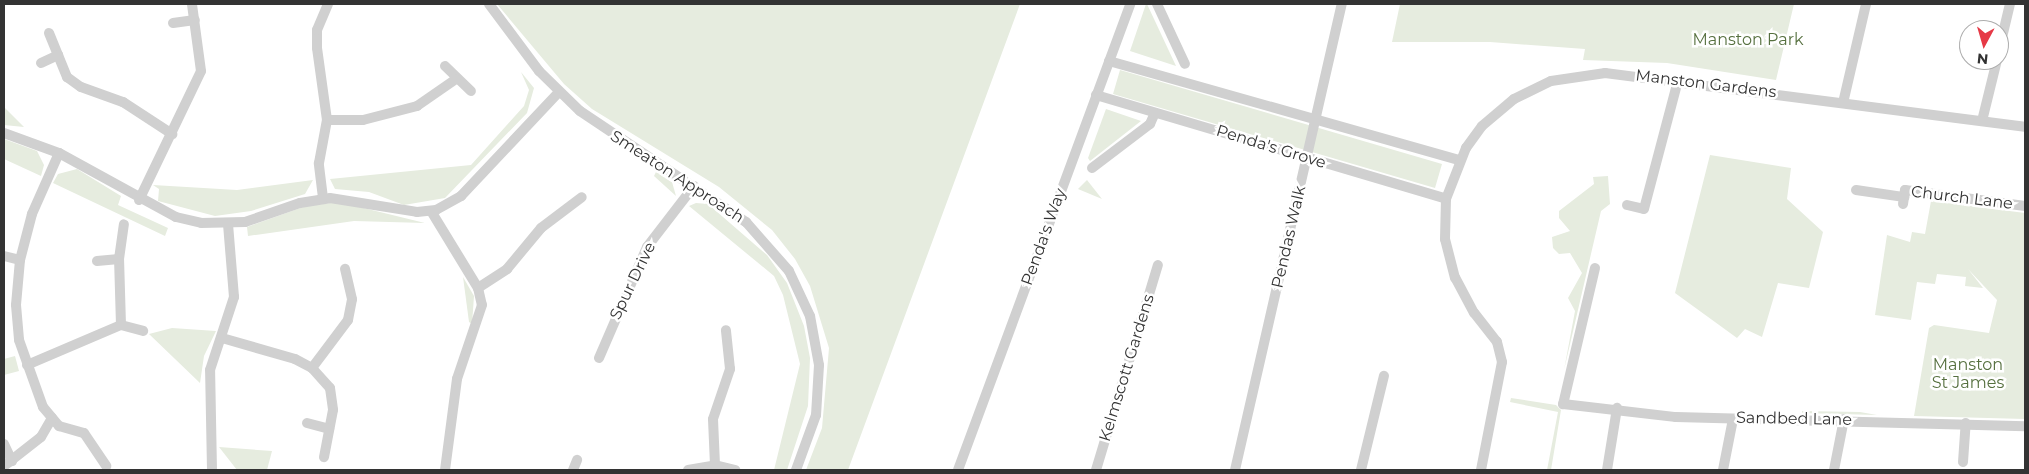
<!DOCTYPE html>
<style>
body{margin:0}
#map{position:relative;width:2029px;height:474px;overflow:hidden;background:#fff;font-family:Montserrat,sans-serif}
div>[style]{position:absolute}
.green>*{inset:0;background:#e6ecdf}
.street>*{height:10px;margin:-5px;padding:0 5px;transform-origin:5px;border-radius:5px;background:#d0d0d0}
span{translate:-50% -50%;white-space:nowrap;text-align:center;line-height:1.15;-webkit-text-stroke:5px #fff;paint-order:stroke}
.park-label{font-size:16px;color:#56703f}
.street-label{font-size:16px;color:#333}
.frame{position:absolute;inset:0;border:5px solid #333;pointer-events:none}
.north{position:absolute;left:1959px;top:20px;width:50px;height:50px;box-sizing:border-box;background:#fff;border:1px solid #adadad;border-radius:50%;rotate:186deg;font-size:14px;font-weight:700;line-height:20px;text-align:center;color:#333}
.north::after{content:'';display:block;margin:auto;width:18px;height:22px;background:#e63946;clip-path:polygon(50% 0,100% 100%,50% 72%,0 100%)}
</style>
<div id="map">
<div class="green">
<div style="clip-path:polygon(497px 4px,1020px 4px,848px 470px,806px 470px,822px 428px,829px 348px,810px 286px,795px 259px,772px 230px,719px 187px,592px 109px,564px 84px)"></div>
<div style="clip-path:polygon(1146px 4px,1147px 4px,1176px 66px,1130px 51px)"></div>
<div style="clip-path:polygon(1400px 4px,1794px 4px,1776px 80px,1667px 63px,1583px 60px,1585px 49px,1490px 42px,1392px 42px)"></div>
<div style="clip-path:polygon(1120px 70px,1442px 164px,1435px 188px,1113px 94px)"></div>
<div style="clip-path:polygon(521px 72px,534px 88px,527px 113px,445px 198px,404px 205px,369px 192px,335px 189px,330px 179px,471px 165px,524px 106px,529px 90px)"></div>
<div style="clip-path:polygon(4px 107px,24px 127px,4px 125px)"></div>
<div style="clip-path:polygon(1106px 109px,1141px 121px,1090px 161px,1088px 158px)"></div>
<div style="clip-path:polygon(4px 139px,37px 151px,44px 165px,41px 176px,4px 159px)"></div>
<div style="clip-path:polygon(1710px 155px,1791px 168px,1787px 199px,1823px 232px,1809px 288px,1778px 283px,1762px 337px,1745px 329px,1737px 338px,1675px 293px)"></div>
<div style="clip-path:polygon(77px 169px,121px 196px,118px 205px,168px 228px,165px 236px,53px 183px,58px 174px)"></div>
<div style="clip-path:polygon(656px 172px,672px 182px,676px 196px,654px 176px)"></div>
<div style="clip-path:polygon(1608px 176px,1610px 204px,1601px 211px,1564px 370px,1575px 311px,1568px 298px,1582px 273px,1570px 253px,1559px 254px,1553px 248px,1552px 237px,1570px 231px,1559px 218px,1559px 211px,1594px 184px,1593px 177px)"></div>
<div style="clip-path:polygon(313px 180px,305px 194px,251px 211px,215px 216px,158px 201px,159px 189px,153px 185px,237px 190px)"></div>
<div style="clip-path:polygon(1087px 180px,1102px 199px,1078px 189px)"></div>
<div style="clip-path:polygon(1931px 201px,2025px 213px,2025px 419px,1914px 416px,1929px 328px,1934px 325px,1989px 333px,1997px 300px,1968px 269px,1983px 288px,1965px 286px,1966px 277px,1937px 274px,1935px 284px,1917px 282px,1911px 320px,1875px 315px,1887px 235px,1910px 242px,1912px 232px,1925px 234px)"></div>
<div style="clip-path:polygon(339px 202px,425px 223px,354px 221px,248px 236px,247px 227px,306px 206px)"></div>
<div style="clip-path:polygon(696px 203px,708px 204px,767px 255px,787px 283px,804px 326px,810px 358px,808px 406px,787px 470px,774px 470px,800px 364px,783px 295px,774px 276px,689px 206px)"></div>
<div style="clip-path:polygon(463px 277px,474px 296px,472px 324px,469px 322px)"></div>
<div style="clip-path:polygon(172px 328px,216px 331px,204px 356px,200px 383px,149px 334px)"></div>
<div style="clip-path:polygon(15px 356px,19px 371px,4px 375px,4px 359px)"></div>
<div style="clip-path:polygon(1511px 398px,1556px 405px,1561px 410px,1551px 470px,1547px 470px,1558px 412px,1510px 402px)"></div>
<div style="clip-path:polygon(1860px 412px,1877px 415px,1802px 413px,1802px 411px)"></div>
<div style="clip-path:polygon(219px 447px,272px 451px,267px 470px,237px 470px)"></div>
</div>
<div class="street">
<div style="left:489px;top:4px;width:84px;rotate:53.3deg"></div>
<div style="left:539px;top:71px;width:57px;rotate:44.3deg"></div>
<div style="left:580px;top:111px;width:200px;rotate:33.8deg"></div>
<div style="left:746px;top:222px;width:65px;rotate:48.7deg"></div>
<div style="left:789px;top:271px;width:50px;rotate:65deg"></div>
<div style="left:810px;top:316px;width:50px;rotate:79.6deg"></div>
<div style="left:819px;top:365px;width:50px;rotate:93.4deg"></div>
<div style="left:816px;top:415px;width:59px;rotate:110deg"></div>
<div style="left:1157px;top:4px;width:66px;rotate:65deg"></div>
<div style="left:173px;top:23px;width:22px;rotate:-8deg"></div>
<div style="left:49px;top:33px;width:48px;rotate:67.8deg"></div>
<div style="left:67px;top:77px;width:17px;rotate:36deg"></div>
<div style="left:81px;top:87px;width:45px;rotate:19.7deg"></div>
<div style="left:123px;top:102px;width:59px;rotate:33.1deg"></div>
<div style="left:1999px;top:50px;width:47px;rotate:-76.6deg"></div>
<div style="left:1109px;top:61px;width:364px;rotate:15.8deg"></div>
<div style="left:41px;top:63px;width:19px;rotate:-25deg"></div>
<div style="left:445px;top:66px;width:36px;rotate:44deg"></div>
<div style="left:1096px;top:95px;width:365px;rotate:16.5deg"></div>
<div style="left:1843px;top:103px;width:102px;rotate:-76.9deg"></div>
<div style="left:327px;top:120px;width:36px"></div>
<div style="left:363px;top:120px;width:56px;rotate:-14.5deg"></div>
<div style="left:417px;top:106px;width:47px;rotate:-34.7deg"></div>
<div style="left:1982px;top:121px;width:63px;rotate:-76.2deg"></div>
<div style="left:4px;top:133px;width:59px;rotate:20deg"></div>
<div style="left:59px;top:153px;width:133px;rotate:28.7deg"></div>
<div style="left:176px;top:217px;width:26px;rotate:13deg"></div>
<div style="left:201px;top:223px;width:44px;rotate:-1.3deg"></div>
<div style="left:245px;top:222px;width:58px;rotate:-19.1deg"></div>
<div style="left:300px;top:203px;width:30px;rotate:-9deg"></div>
<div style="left:330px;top:198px;width:88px;rotate:9.1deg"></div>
<div style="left:417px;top:212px;width:19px;rotate:-6deg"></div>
<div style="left:436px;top:210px;width:29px;rotate:-29deg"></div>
<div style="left:461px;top:196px;width:143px;rotate:-46.7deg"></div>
<div style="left:59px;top:153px;width:67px;rotate:113.9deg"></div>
<div style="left:32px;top:214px;width:48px;rotate:104.6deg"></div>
<div style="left:20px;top:260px;width:45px;rotate:95.1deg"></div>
<div style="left:16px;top:305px;width:35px;rotate:85deg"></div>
<div style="left:19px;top:340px;width:71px;rotate:70.3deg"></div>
<div style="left:43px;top:407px;width:25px;rotate:50deg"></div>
<div style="left:59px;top:426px;width:26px;rotate:16deg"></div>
<div style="left:84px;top:433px;width:40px;rotate:56deg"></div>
<div style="left:1092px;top:168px;width:73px;rotate:-37.2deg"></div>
<div style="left:1150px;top:124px;width:12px;rotate:-66deg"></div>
<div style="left:1856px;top:190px;width:49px;rotate:8.3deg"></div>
<div style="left:1904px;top:197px;width:7px;rotate:98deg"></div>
<div style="left:1904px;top:197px;width:7px;rotate:-82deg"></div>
<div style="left:1905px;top:190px;width:121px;rotate:7.6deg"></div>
<div style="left:323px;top:198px;width:35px;rotate:-97deg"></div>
<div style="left:319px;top:163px;width:44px;rotate:-79.5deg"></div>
<div style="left:327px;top:120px;width:73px;rotate:-97.9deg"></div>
<div style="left:317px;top:48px;width:18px;rotate:-90deg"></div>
<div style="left:317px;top:30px;width:28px;rotate:-67deg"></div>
<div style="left:139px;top:200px;width:143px;rotate:-64.3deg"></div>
<div style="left:201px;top:71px;width:68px;rotate:-97.7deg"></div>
<div style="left:1627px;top:205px;width:17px;rotate:13deg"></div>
<div style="left:1644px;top:209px;width:133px;rotate:-75.2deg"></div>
<div style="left:431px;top:211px;width:90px;rotate:58.6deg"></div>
<div style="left:478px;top:288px;width:17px;rotate:77deg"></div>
<div style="left:482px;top:305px;width:78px;rotate:108.7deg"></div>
<div style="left:457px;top:379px;width:92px;rotate:97.5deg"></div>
<div style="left:4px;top:256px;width:16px;rotate:14deg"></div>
<div style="left:97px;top:261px;width:22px;rotate:-5deg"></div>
<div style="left:1595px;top:268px;width:140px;rotate:103.2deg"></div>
<div style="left:1563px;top:404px;width:114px;rotate:6.6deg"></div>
<div style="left:1676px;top:417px;width:349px;rotate:1.5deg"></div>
<div style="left:478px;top:288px;width:35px;rotate:-33deg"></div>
<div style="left:507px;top:269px;width:53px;rotate:-50.3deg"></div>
<div style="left:541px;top:228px;width:51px;rotate:-37.1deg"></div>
<div style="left:121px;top:325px;width:23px;rotate:15deg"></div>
<div style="left:222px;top:338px;width:76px;rotate:16deg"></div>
<div style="left:295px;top:359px;width:19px;rotate:28deg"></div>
<div style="left:312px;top:368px;width:27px;rotate:48deg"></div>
<div style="left:330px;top:388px;width:22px;rotate:82deg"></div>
<div style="left:333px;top:410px;width:48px;rotate:100.8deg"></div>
<div style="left:599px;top:358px;width:121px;rotate:-66.6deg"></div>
<div style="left:647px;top:247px;width:77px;rotate:-52.4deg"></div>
<div style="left:27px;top:365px;width:102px;rotate:-23.1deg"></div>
<div style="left:121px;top:325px;width:66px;rotate:-91.7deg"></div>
<div style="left:119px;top:259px;width:35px;rotate:-82deg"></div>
<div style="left:312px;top:368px;width:60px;rotate:-53.1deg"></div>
<div style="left:348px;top:320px;width:21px;rotate:-79deg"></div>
<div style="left:352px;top:299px;width:31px;rotate:-103deg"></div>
<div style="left:307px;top:423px;width:23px;rotate:15deg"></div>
<div style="left:4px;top:444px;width:19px;rotate:65deg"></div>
<div style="left:1963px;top:462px;width:39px;rotate:-86deg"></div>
<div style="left:715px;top:465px;width:46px;rotate:-92.5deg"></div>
<div style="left:713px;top:419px;width:53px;rotate:-71.2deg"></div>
<div style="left:730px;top:369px;width:39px;rotate:-96deg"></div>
<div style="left:4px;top:466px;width:47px;rotate:-38.1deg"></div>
<div style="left:41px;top:437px;width:22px;rotate:-60deg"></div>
<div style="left:212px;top:470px;width:100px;rotate:-91.1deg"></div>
<div style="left:210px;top:370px;width:77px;rotate:-71.8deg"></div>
<div style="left:234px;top:297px;width:73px;rotate:-94.7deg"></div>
<div style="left:573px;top:470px;width:11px;rotate:-68deg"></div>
<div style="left:688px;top:470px;width:27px;rotate:-10deg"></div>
<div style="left:715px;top:465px;width:21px;rotate:14deg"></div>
<div style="left:958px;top:470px;width:497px;rotate:-69.7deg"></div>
<div style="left:1096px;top:470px;width:214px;rotate:-73.2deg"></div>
<div style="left:1235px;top:470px;width:478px;rotate:-77.1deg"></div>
<div style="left:1361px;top:470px;width:97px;rotate:-76.3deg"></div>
<div style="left:1481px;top:470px;width:110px;rotate:-79deg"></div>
<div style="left:1502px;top:362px;width:21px;rotate:-104deg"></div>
<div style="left:1497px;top:342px;width:37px;rotate:-128deg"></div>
<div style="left:1474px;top:313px;width:40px;rotate:-118deg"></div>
<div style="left:1455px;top:278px;width:40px;rotate:-104.4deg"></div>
<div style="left:1445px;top:239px;width:40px;rotate:-88.6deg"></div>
<div style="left:1446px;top:199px;width:55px;rotate:-68.6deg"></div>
<div style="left:1466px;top:148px;width:27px;rotate:-54deg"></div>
<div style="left:1482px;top:126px;width:42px;rotate:-40.2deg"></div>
<div style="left:1514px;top:99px;width:41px;rotate:-25.9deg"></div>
<div style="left:1551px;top:81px;width:55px;rotate:-8.4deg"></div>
<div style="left:1605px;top:73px;width:423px;rotate:7.3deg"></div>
<div style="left:1607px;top:470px;width:63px;rotate:-80.8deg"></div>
<div style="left:1723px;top:470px;width:52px;rotate:-78.9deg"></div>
<div style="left:1834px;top:470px;width:52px;rotate:-78.9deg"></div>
</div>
<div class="park-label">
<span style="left:1748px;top:40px">Manston Park</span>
<span style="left:1968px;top:374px">Manston<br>St James</span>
</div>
<div class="street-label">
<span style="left:1706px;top:84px;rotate:7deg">Manston Gardens</span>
<span style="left:1271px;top:147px;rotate:17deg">Penda's Grove</span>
<span style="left:677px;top:177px;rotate:33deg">Smeaton Approach</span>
<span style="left:1962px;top:198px;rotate:7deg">Church Lane</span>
<span style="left:1044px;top:237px;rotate:-70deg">Penda's Way</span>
<span style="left:1289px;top:237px;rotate:-77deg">Pendas Walk</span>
<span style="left:633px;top:281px;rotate:-64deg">Spur Drive</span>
<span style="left:1127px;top:368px;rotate:-73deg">Kelmscott Gardens</span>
<span style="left:1794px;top:419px;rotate:1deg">Sandbed Lane</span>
</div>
<div class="frame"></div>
<div class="north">N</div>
</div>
